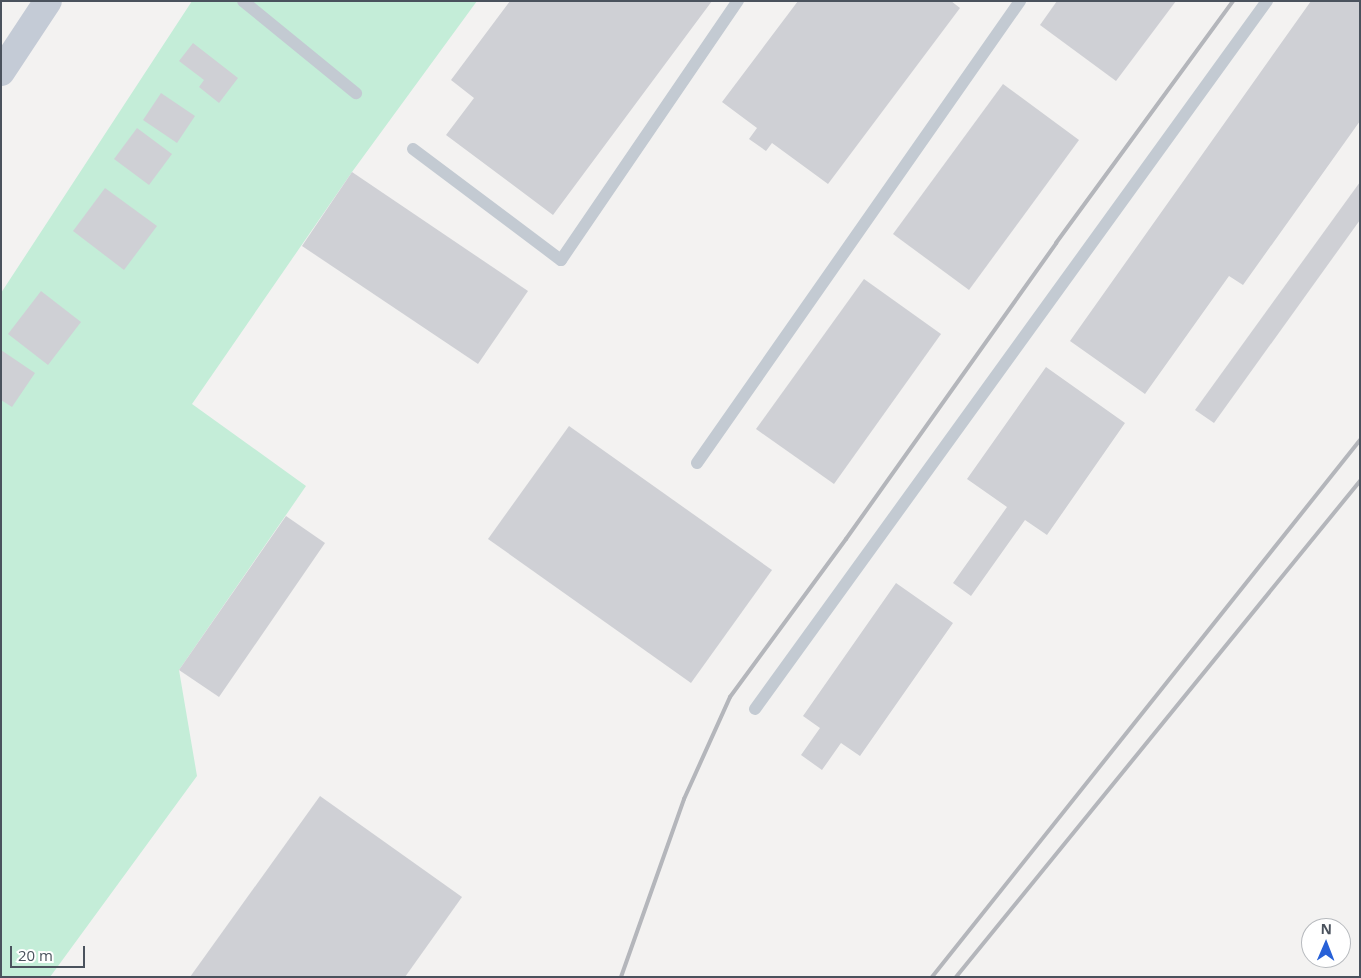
<!DOCTYPE html>
<style>
body{margin:0}
#map{position:relative;width:1361px;height:978px;overflow:hidden;background:#f3f2f1;font-family:"Open Sans",sans-serif}
div>[style]{position:absolute}
.green>*{inset:0;background:#c4edd8}
.building>*{inset:0;background:#cfd0d5}
.lane>*{height:12px;margin:-6px;padding:0 6px;transform-origin:6px;border-radius:6px;background:#c3cad2}
.secondary>*{height:28px;margin:-14px;padding:0 14px;transform-origin:14px;border-radius:14px;background:#c4cbd6}
.rail>*{height:4px;margin:-2px;padding:0 2px;transform-origin:2px;border-radius:2px;background:#b4b6bb}
span{translate:-50% -50%;white-space:nowrap;text-align:center;line-height:1.15;-webkit-text-stroke:5px #fff;paint-order:stroke}
.frame{position:absolute;inset:0;border:2px solid #4a525d;pointer-events:none}
.north{position:absolute;left:1301px;top:918px;width:50px;height:50px;box-sizing:border-box;background:#fff;border:1px solid #b7babe;border-radius:50%;rotate:1deg;font-size:14px;font-weight:700;line-height:20px;text-align:center;color:#4a525d}
.north::after{content:'';display:block;margin:auto;width:18px;height:22px;background:#2861d7;clip-path:polygon(50% 0,100% 100%,50% 72%,0 100%)}
.scale{position:absolute;left:10px;top:946px;width:75px;height:22px;box-sizing:border-box;border:2px solid #4a525d;border-top:0;padding-left:6px;font-size:15px;line-height:18px;white-space:nowrap;color:#4a525d;-webkit-text-stroke:4px #fff;paint-order:stroke}
</style>
<div id="map">
<div class="green">
<div style="clip-path:polygon(192px 1px,477px 1px,352px 172px,192px 404px,306px 486px,179px 670px,197px 776px,50px 977px,1px 977px,1px 293px)"></div>
</div>
<div class="building">
<div style="clip-path:polygon(510px 1px,712px 1px,553px 215px,446px 135px,474px 98px,451px 80px)"></div>
<div style="clip-path:polygon(798px 1px,951px 1px,960px 8px,828px 184px,772px 143px,766px 151px,749px 139px,757px 128px,722px 102px)"></div>
<div style="clip-path:polygon(1057px 1px,1176px 1px,1116px 81px,1040px 25px)"></div>
<div style="clip-path:polygon(1311px 1px,1360px 1px,1360px 121px,1243px 285px,1229px 276px,1145px 394px,1070px 341px)"></div>
<div style="clip-path:polygon(193px 43px,238px 78px,219px 103px,199px 87px,204px 80px,179px 61px)"></div>
<div style="clip-path:polygon(1003px 84px,1079px 140px,969px 290px,893px 234px)"></div>
<div style="clip-path:polygon(161px 93px,195px 116px,177px 143px,143px 120px)"></div>
<div style="clip-path:polygon(137px 128px,172px 154px,149px 185px,114px 159px)"></div>
<div style="clip-path:polygon(352px 172px,528px 291px,478px 364px,302px 246px)"></div>
<div style="clip-path:polygon(1360px 182px,1360px 220px,1214px 423px,1195px 410px)"></div>
<div style="clip-path:polygon(105px 188px,157px 226px,124px 270px,73px 231px)"></div>
<div style="clip-path:polygon(864px 279px,941px 334px,834px 484px,756px 429px)"></div>
<div style="clip-path:polygon(41px 291px,81px 322px,48px 365px,8px 334px)"></div>
<div style="clip-path:polygon(1px 350px,35px 373px,12px 407px,1px 400px)"></div>
<div style="clip-path:polygon(1046px 367px,1125px 423px,1047px 535px,1025px 520px,971px 596px,953px 583px,1007px 507px,967px 479px)"></div>
<div style="clip-path:polygon(569px 426px,772px 570px,691px 683px,488px 539px)"></div>
<div style="clip-path:polygon(286px 516px,325px 543px,219px 697px,179px 670px)"></div>
<div style="clip-path:polygon(896px 583px,953px 623px,860px 756px,841px 743px,822px 770px,801px 755px,820px 728px,803px 716px)"></div>
<div style="clip-path:polygon(320px 796px,462px 897px,405px 977px,190px 977px)"></div>
</div>
<div class="lane">
<div style="left:243px;top:1px;width:146px;rotate:39.2deg"></div>
<div style="left:413px;top:149px;width:185px;rotate:36.9deg"></div>
<div style="left:561px;top:260px;width:314px;rotate:-55.7deg"></div>
<div style="left:697px;top:463px;width:564px;rotate:-55.04deg"></div>
<div style="left:755px;top:709px;width:874px;rotate:-54.13deg"></div>
</div>
<div class="secondary">
<div style="left:1px;top:72px;width:85px;rotate:-56.5deg"></div>
</div>
<div class="rail">
<div style="left:621px;top:977px;width:189px;rotate:-70.5deg"></div>
<div style="left:684px;top:799px;width:112px;rotate:-65.7deg"></div>
<div style="left:730px;top:697px;width:196px;rotate:-53.7deg"></div>
<div style="left:846px;top:539px;width:363px;rotate:-54.6deg"></div>
<div style="left:1056px;top:243px;width:300px;rotate:-53.8deg"></div>
<div style="left:932px;top:977px;width:687px;rotate:-51.44deg"></div>
<div style="left:956px;top:977px;width:640px;rotate:-50.84deg"></div>
</div>
<div class="frame"></div>
<div class="north">N</div>
<div class="scale">20 m</div>
</div>
